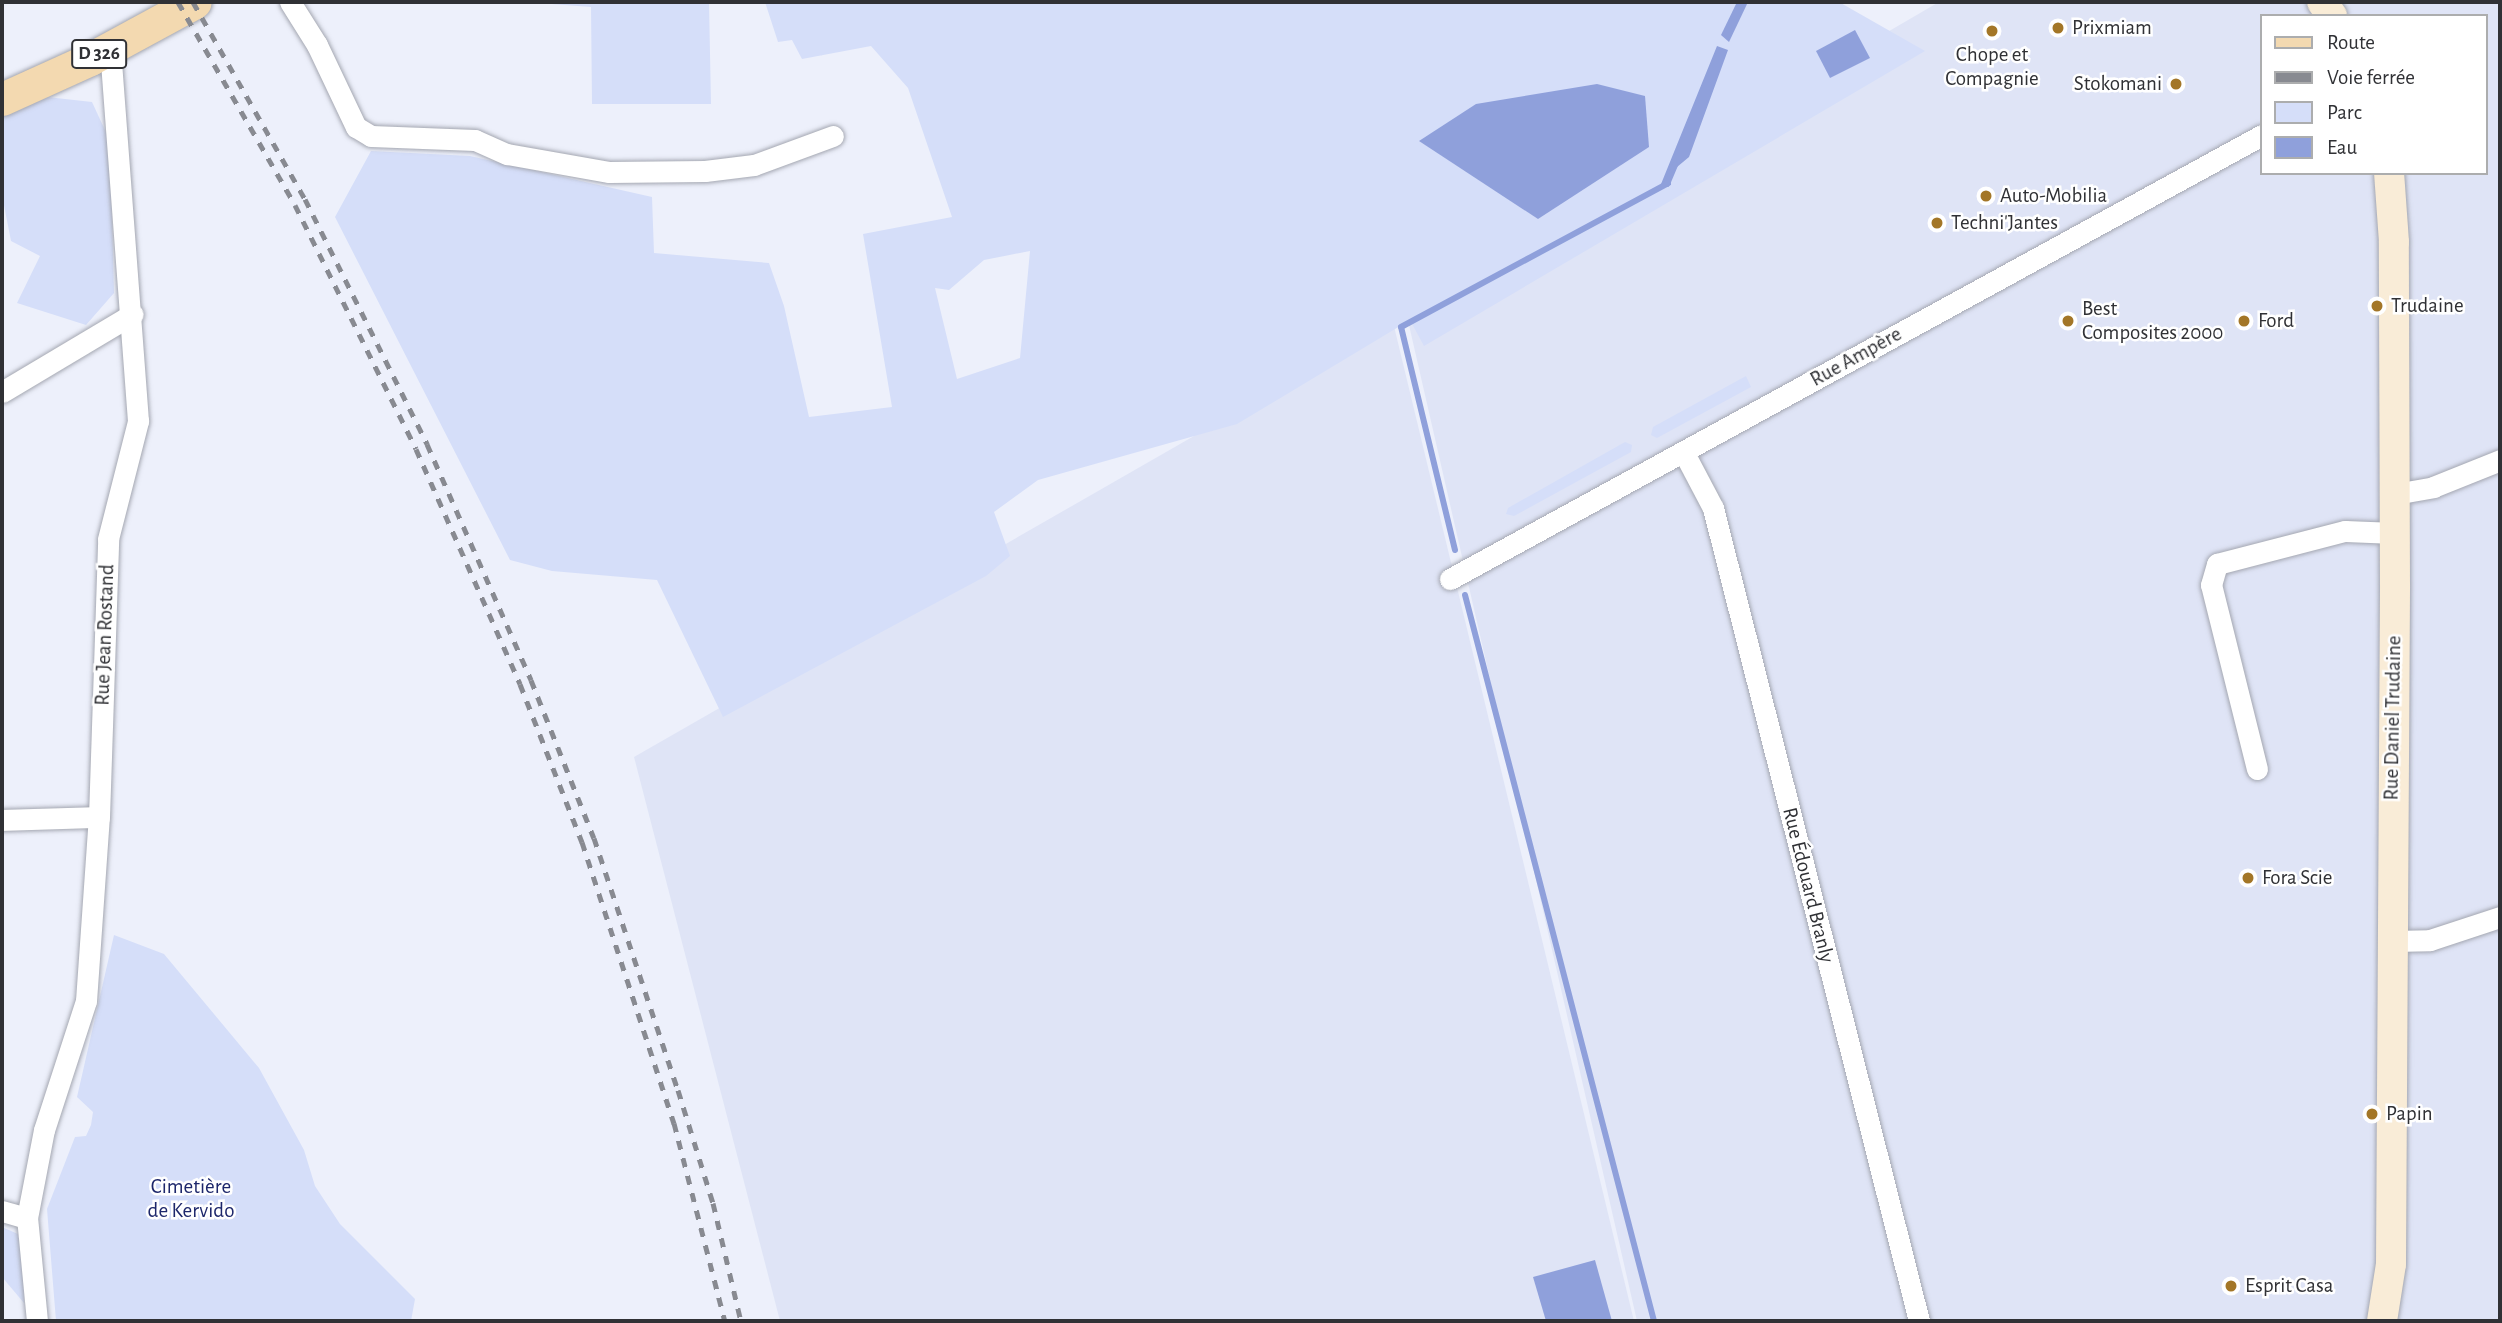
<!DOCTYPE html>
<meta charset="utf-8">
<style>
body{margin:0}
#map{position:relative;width:2502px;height:1323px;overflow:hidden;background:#edf0fb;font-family:"Alegreya Sans",sans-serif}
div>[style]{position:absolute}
.built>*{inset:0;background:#dfe4f6}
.green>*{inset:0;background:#d5def9}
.water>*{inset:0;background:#8fa0db}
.stream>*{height:6px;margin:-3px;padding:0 3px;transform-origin:3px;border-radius:3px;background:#8fa0db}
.roads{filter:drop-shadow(0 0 2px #a4a7b1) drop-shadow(0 0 2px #a4a7b1)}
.street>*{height:21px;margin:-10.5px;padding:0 10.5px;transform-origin:10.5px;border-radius:10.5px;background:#fff}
.secondary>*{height:30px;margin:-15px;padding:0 15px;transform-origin:15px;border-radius:15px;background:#f9ecd7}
.primary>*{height:33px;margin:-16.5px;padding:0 16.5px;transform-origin:16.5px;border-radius:16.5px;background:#f3d9b0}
.rail>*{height:5px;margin-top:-2.5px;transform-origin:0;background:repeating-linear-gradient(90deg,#888a91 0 9px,transparent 0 18px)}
.dots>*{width:19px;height:19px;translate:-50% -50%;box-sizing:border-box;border:4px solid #fff;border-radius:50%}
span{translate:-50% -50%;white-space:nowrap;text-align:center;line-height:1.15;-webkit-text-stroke:5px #fff;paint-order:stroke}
.shield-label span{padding:2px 5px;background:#fff;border:2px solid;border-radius:5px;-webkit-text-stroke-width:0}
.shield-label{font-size:19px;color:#303135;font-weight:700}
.poi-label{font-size:21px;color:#303135}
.left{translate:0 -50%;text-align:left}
.right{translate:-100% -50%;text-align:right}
.street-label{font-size:21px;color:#303135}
.park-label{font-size:21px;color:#1d276b}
.frame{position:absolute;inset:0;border:4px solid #303135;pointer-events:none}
.legend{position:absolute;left:2260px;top:14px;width:228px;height:161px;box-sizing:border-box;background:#fff;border:2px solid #acadae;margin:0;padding:9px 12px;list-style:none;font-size:21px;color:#303135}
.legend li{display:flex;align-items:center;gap:14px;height:35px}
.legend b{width:35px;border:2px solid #acadae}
</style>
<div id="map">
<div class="built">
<div style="clip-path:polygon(evenodd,1939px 2px,2500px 2px,2500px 1321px,1637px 1321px,1406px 312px,1939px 2px,2262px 16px,2486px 16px,2486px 173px,2262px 173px,2262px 16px)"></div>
<div style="clip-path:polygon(1393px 322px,1634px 1321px,780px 1321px,634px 757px)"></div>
</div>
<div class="green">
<div style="clip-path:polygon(525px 2px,709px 2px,711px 104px,592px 104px,591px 7px)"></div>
<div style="clip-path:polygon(evenodd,765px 2px,1839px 2px,1925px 51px,1424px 346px,1410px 320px,1237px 424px,1038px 480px,994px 512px,1010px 556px,986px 576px,723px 717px,657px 580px,552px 571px,510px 560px,335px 217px,371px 151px,470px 156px,652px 197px,654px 253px,769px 263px,784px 306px,809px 417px,892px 407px,863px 234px,952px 217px,908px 88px,871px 46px,802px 59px,792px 40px,778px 42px,765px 2px,1030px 251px,1020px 358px,957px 379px,935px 288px,949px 290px,984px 260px,1030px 251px)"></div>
<div style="clip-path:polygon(2px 92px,92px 102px,110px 141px,114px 293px,86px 325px,17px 303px,40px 256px,11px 241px,2px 195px)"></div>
<div style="clip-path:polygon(1746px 376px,1751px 387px,1657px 438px,1651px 435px,1653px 427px)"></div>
<div style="clip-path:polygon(1625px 442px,1632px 445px,1631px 452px,1514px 516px,1506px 514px,1508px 508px)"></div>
<div style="clip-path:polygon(114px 935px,164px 954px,259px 1068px,304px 1150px,315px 1186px,340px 1224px,415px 1299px,411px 1321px,56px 1321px,47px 1209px,75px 1137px,86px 1136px,91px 1125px,93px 1112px,77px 1097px)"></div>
<div style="clip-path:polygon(2px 1227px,18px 1234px,25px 1272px,24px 1303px,2px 1277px)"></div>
</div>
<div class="water">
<div style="clip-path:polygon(1737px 2px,1748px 2px,1729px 42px,1721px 35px)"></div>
<div style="clip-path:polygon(1855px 30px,1870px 58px,1830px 78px,1816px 51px)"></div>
<div style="clip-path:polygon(1717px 46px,1728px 50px,1689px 157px,1671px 172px,1671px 185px,1659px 189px)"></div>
<div style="clip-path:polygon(1597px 84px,1645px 96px,1649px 147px,1538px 219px,1419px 141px,1476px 104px)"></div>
<div style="clip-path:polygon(1595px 1260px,1612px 1321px,1546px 1321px,1533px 1277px)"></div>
</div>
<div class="stream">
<div style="left:1455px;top:550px;width:229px;rotate:-103.6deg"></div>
<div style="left:1401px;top:327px;width:302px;rotate:-28.3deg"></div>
<div style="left:1667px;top:184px;width:21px;rotate:-67deg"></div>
<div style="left:1465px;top:595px;width:750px;rotate:75.41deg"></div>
</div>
<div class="roads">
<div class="street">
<div style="left:290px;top:2px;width:51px;rotate:57.9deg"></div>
<div style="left:317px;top:45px;width:91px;rotate:64.6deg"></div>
<div style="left:356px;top:127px;width:17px;rotate:31deg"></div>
<div style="left:371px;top:136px;width:104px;rotate:2.2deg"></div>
<div style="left:475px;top:140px;width:35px;rotate:24deg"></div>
<div style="left:507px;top:154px;width:104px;rotate:10deg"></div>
<div style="left:609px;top:172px;width:96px;rotate:-0.6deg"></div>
<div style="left:705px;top:171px;width:49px;rotate:-7deg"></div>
<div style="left:754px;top:165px;width:84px;rotate:-20.2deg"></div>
<div style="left:2px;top:392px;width:152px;rotate:-30.8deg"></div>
<div style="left:1684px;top:453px;width:62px;rotate:62.2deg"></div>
<div style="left:1713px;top:508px;width:839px;rotate:75.78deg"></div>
<div style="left:2395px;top:494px;width:39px;rotate:-10deg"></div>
<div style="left:2433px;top:487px;width:72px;rotate:-21.9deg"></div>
<div style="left:1450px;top:579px;width:925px;rotate:-28.67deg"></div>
<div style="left:2257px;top:769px;width:190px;rotate:-104deg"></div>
<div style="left:2211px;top:585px;width:22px;rotate:-74deg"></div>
<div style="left:2217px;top:564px;width:132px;rotate:-14.5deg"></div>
<div style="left:2345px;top:531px;width:50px;rotate:2.3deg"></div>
<div style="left:2px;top:820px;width:97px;rotate:-1.8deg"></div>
<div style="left:2391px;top:941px;width:39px;rotate:-1deg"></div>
<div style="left:2430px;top:940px;width:74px;rotate:-18.2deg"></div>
<div style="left:2px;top:1211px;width:26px;rotate:16deg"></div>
<div style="left:37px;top:1321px;width:103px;rotate:-95.5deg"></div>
<div style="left:27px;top:1218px;width:90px;rotate:-79.1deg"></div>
<div style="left:44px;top:1130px;width:136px;rotate:-72deg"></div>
<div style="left:86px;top:1001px;width:184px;rotate:-86deg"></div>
<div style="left:99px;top:817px;width:278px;rotate:-88.1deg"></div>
<div style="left:108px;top:539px;width:122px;rotate:-75.7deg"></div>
<div style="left:138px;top:421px;width:374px;rotate:-94.3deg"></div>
</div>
<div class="secondary">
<div style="left:2322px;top:2px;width:17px;rotate:54deg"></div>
<div style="left:2382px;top:1321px;width:58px;rotate:-81deg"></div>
<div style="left:2391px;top:1264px;width:679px;rotate:-89.66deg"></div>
<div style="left:2395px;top:585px;width:343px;rotate:-90.2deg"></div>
<div style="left:2394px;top:242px;width:69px;rotate:-94.1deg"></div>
</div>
<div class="primary">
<div style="left:2px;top:99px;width:97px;rotate:-24.4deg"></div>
<div style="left:90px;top:59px;width:119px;rotate:-28.5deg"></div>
</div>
</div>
<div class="rail">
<div style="left:178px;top:2px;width:234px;rotate:60deg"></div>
<div style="left:295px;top:205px;width:272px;rotate:63.6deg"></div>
<div style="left:416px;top:449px;width:257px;rotate:66.1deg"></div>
<div style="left:520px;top:684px;width:170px;rotate:68.6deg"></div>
<div style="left:582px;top:842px;width:296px;rotate:71.9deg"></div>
<div style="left:674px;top:1123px;width:204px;rotate:75.6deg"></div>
<div style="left:193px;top:2px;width:227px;rotate:60.4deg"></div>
<div style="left:305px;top:199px;width:274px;rotate:63.5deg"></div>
<div style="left:427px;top:444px;width:258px;rotate:66.2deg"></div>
<div style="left:531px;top:680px;width:170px;rotate:68.3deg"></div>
<div style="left:594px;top:838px;width:266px;rotate:71.6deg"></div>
<div style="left:678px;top:1090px;width:118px;rotate:72.8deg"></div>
<div style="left:713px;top:1203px;width:121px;rotate:76.7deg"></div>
</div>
<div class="dots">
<div style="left:2058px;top:28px;background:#a37627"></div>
<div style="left:1992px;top:31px;background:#a37627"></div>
<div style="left:2176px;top:84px;background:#a37627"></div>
<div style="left:1986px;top:196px;background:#a37627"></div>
<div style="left:1937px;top:223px;background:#a37627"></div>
<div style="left:2377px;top:306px;background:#a37627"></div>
<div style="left:2068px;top:321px;background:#a37627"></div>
<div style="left:2244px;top:321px;background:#a37627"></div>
<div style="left:2248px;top:878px;background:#a37627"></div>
<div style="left:2372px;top:1114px;background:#a37627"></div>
<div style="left:2231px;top:1286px;background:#a37627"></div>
</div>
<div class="shield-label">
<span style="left:99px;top:54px">D 326</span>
</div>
<div class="poi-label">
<span class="left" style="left:2072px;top:28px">Prixmiam</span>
<span style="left:1992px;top:67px">Chope et<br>Compagnie</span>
<span class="right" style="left:2162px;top:84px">Stokomani</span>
<span class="left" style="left:2000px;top:196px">Auto-Mobilia</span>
<span class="left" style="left:1951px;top:223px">Techni'Jantes</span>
<span class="left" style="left:2391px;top:306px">Trudaine</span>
<span class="left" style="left:2082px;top:321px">Best<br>Composites 2000</span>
<span class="left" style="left:2258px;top:321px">Ford</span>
<span class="left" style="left:2262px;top:878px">Fora Scie</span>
<span class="left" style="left:2386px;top:1114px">Papin</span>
<span class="left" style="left:2245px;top:1286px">Esprit Casa</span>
</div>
<div class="street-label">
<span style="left:1856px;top:357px;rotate:-29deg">Rue Ampère</span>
<span style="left:105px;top:635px;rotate:-88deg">Rue Jean Rostand</span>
<span style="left:2393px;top:718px;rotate:-89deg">Rue Daniel Trudaine</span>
<span style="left:1808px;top:885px;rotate:76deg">Rue Édouard Branly</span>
</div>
<div class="park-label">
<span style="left:191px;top:1199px">Cimetière<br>de Kervido</span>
</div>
<div class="frame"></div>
<ul class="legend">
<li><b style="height:9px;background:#f3d9b0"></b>Route</li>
<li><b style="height:9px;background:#888a91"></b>Voie ferrée</li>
<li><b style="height:19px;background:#d5def9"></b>Parc</li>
<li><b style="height:19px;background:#8fa0db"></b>Eau</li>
</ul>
</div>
